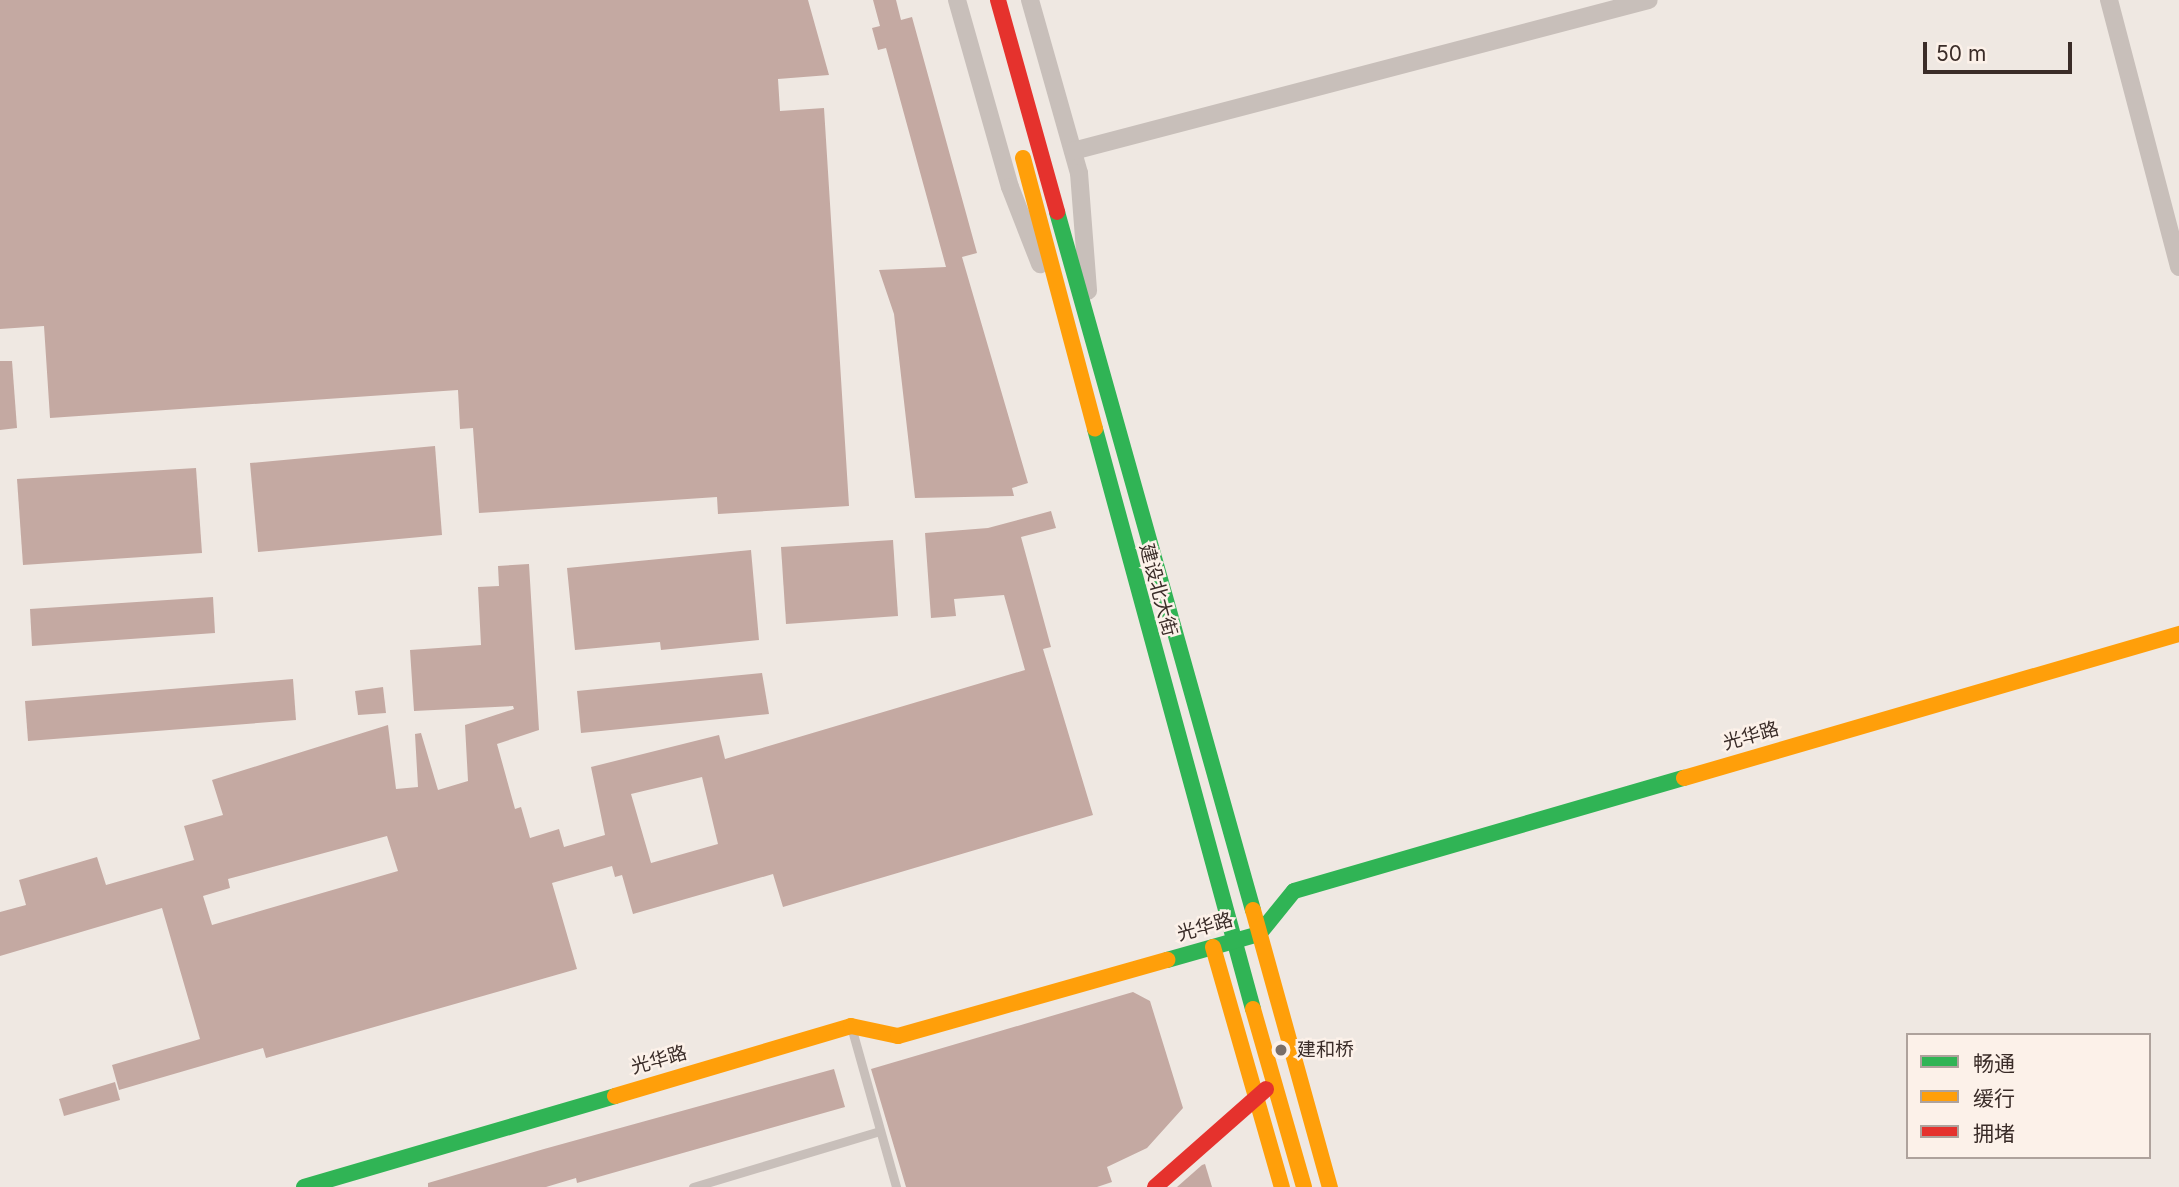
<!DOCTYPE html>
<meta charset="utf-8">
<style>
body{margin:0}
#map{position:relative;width:2179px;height:1187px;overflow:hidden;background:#efe8e2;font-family:Inter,"Noto Sans SC",sans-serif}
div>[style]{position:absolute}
.building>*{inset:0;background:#c4a9a2}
.lane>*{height:9px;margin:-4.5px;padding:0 4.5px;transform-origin:4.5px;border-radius:4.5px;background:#c8bfba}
.street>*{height:18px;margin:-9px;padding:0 9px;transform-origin:9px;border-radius:9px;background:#c8bfba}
.fast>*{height:16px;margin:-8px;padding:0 8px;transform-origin:8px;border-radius:8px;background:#30b455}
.slow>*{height:16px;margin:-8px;padding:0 8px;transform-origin:8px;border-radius:8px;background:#ff9f0a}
.jam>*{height:16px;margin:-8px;padding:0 8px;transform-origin:8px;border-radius:8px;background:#e5322d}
.dots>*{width:19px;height:19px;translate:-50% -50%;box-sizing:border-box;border:4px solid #fcf1e9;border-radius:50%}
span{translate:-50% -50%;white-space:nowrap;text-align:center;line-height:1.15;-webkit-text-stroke:5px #fcf1e9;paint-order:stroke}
.street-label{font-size:19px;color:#3a2c28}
.poi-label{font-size:19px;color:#3a2c28}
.left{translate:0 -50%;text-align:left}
.legend{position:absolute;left:1906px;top:1033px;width:245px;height:126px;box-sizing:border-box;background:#fcf1e9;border:2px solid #aea29c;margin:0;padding:9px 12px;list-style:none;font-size:21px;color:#3a2c28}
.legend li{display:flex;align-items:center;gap:14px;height:35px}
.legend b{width:35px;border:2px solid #aea29c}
.scale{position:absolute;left:1923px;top:42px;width:149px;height:32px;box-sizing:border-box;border:4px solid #3a2c28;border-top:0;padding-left:9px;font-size:21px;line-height:24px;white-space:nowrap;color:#3a2c28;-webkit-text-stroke:5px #fcf1e9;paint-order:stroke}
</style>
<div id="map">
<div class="building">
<div style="clip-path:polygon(0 0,808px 0,829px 75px,778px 79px,780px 111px,824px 108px,849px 506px,718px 514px,717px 497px,479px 513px,473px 428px,460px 429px,458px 390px,50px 418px,44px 326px,0 329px)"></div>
<div style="clip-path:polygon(873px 0,896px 0,901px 20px,912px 17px,977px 253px,962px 257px,1028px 483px,1012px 488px,1014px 496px,915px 498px,894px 314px,879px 270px,946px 267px,886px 48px,878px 50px,872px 28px,880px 26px)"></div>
<div style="clip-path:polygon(0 361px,12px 361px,17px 428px,0 430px)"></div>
<div style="clip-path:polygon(435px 446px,442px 535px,258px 552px,250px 463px)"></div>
<div style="clip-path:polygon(196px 468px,202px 553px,23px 565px,17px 479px)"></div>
<div style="clip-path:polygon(evenodd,1051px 511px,1056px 528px,1021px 537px,1051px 647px,1043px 649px,1093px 815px,783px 907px,773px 874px,633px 914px,622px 875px,615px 877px,612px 866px,552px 883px,577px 969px,266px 1058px,263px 1048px,119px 1090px,112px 1065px,200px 1039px,162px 908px,0 956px,0 912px,26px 905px,19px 880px,97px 857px,106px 885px,194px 860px,184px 826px,223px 815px,212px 780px,388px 725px,396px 789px,418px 787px,415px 734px,421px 733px,438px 790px,468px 781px,465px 725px,514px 709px,513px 706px,414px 711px,410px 650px,481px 645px,478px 587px,499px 586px,498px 566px,529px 564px,539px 730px,497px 744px,515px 809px,521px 807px,530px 838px,559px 829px,564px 847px,605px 835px,591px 767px,719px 735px,725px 759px,1025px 670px,1004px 595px,954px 599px,956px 616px,931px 618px,925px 533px,988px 528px,1051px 511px,702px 777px,718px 844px,651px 863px,631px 794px,702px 777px,1051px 511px,387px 836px,398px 871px,212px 925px,203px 896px,230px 888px,228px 879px,387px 836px)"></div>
<div style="clip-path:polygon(893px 540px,898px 616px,786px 624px,781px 547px)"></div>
<div style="clip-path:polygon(751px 550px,759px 640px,661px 650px,660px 642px,575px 650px,567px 568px)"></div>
<div style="clip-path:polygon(213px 597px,215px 633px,32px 646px,30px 609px)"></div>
<div style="clip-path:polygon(762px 673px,769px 714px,581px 733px,577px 691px)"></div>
<div style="clip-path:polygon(293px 679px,296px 720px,28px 741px,25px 701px)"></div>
<div style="clip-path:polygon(383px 687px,386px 713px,358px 715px,355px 691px)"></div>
<div style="clip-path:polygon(1133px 992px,1150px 1001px,1183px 1108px,1147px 1148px,1107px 1167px,1112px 1182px,1097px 1187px,906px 1187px,871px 1069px)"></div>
<div style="clip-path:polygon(834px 1069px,845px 1107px,577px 1183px,576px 1178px,546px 1187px,428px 1187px,428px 1183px,544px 1149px)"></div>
<div style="clip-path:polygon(115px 1082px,120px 1100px,64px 1116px,59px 1099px)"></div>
<div style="clip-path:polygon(1205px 1164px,1212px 1187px,1177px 1187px,1202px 1165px)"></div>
</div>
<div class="lane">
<div style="left:852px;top:1030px;width:163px;rotate:74.3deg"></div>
<div style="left:693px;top:1187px;width:195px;rotate:-16.7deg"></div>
</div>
<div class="street">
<div style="left:957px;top:0;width:194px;rotate:74.2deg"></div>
<div style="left:1010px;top:187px;width:83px;rotate:68.7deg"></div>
<div style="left:1030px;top:0;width:180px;rotate:74.2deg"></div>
<div style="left:1079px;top:173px;width:118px;rotate:85.6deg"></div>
<div style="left:2109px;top:0;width:276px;rotate:75.3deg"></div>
<div style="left:1073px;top:151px;width:595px;rotate:-14.69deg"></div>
</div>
<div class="fast">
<div style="left:1057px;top:212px;width:725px;rotate:74.32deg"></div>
<div style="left:1095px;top:429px;width:601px;rotate:74.76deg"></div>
<div style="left:1167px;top:960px;width:96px;rotate:-15.8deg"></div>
<div style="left:1259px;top:934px;width:55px;rotate:-50.9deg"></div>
<div style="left:1294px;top:891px;width:406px;rotate:-16.2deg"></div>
<div style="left:304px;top:1187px;width:324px;rotate:-16.3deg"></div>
</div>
<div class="slow">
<div style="left:1023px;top:158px;width:280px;rotate:75.1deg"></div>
<div style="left:1684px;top:778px;width:516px;rotate:-16.22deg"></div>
<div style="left:1253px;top:910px;width:288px;rotate:74.5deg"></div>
<div style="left:1213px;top:947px;width:250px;rotate:74deg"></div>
<div style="left:1253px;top:1009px;width:185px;rotate:74deg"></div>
<div style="left:615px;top:1096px;width:246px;rotate:-16.5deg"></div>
<div style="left:851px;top:1026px;width:48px;rotate:12deg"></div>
<div style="left:898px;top:1036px;width:280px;rotate:-15.8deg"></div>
</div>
<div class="jam">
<div style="left:998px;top:0;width:220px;rotate:74.4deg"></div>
<div style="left:1155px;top:1187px;width:148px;rotate:-41.4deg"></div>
</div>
<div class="dots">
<div style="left:1281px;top:1050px;background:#796e69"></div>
</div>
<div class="street-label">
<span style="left:1158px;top:590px;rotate:75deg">建设北大街</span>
<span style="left:1751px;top:736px;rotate:-16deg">光华路</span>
<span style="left:1205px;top:927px;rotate:-16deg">光华路</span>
<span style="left:659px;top:1060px;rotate:-16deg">光华路</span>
</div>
<div class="poi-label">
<span class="left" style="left:1297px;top:1050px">建和桥</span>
</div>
<ul class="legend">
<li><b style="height:9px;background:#30b455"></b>畅通</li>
<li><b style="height:9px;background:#ff9f0a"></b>缓行</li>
<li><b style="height:9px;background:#e5322d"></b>拥堵</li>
</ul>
<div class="scale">50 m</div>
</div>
